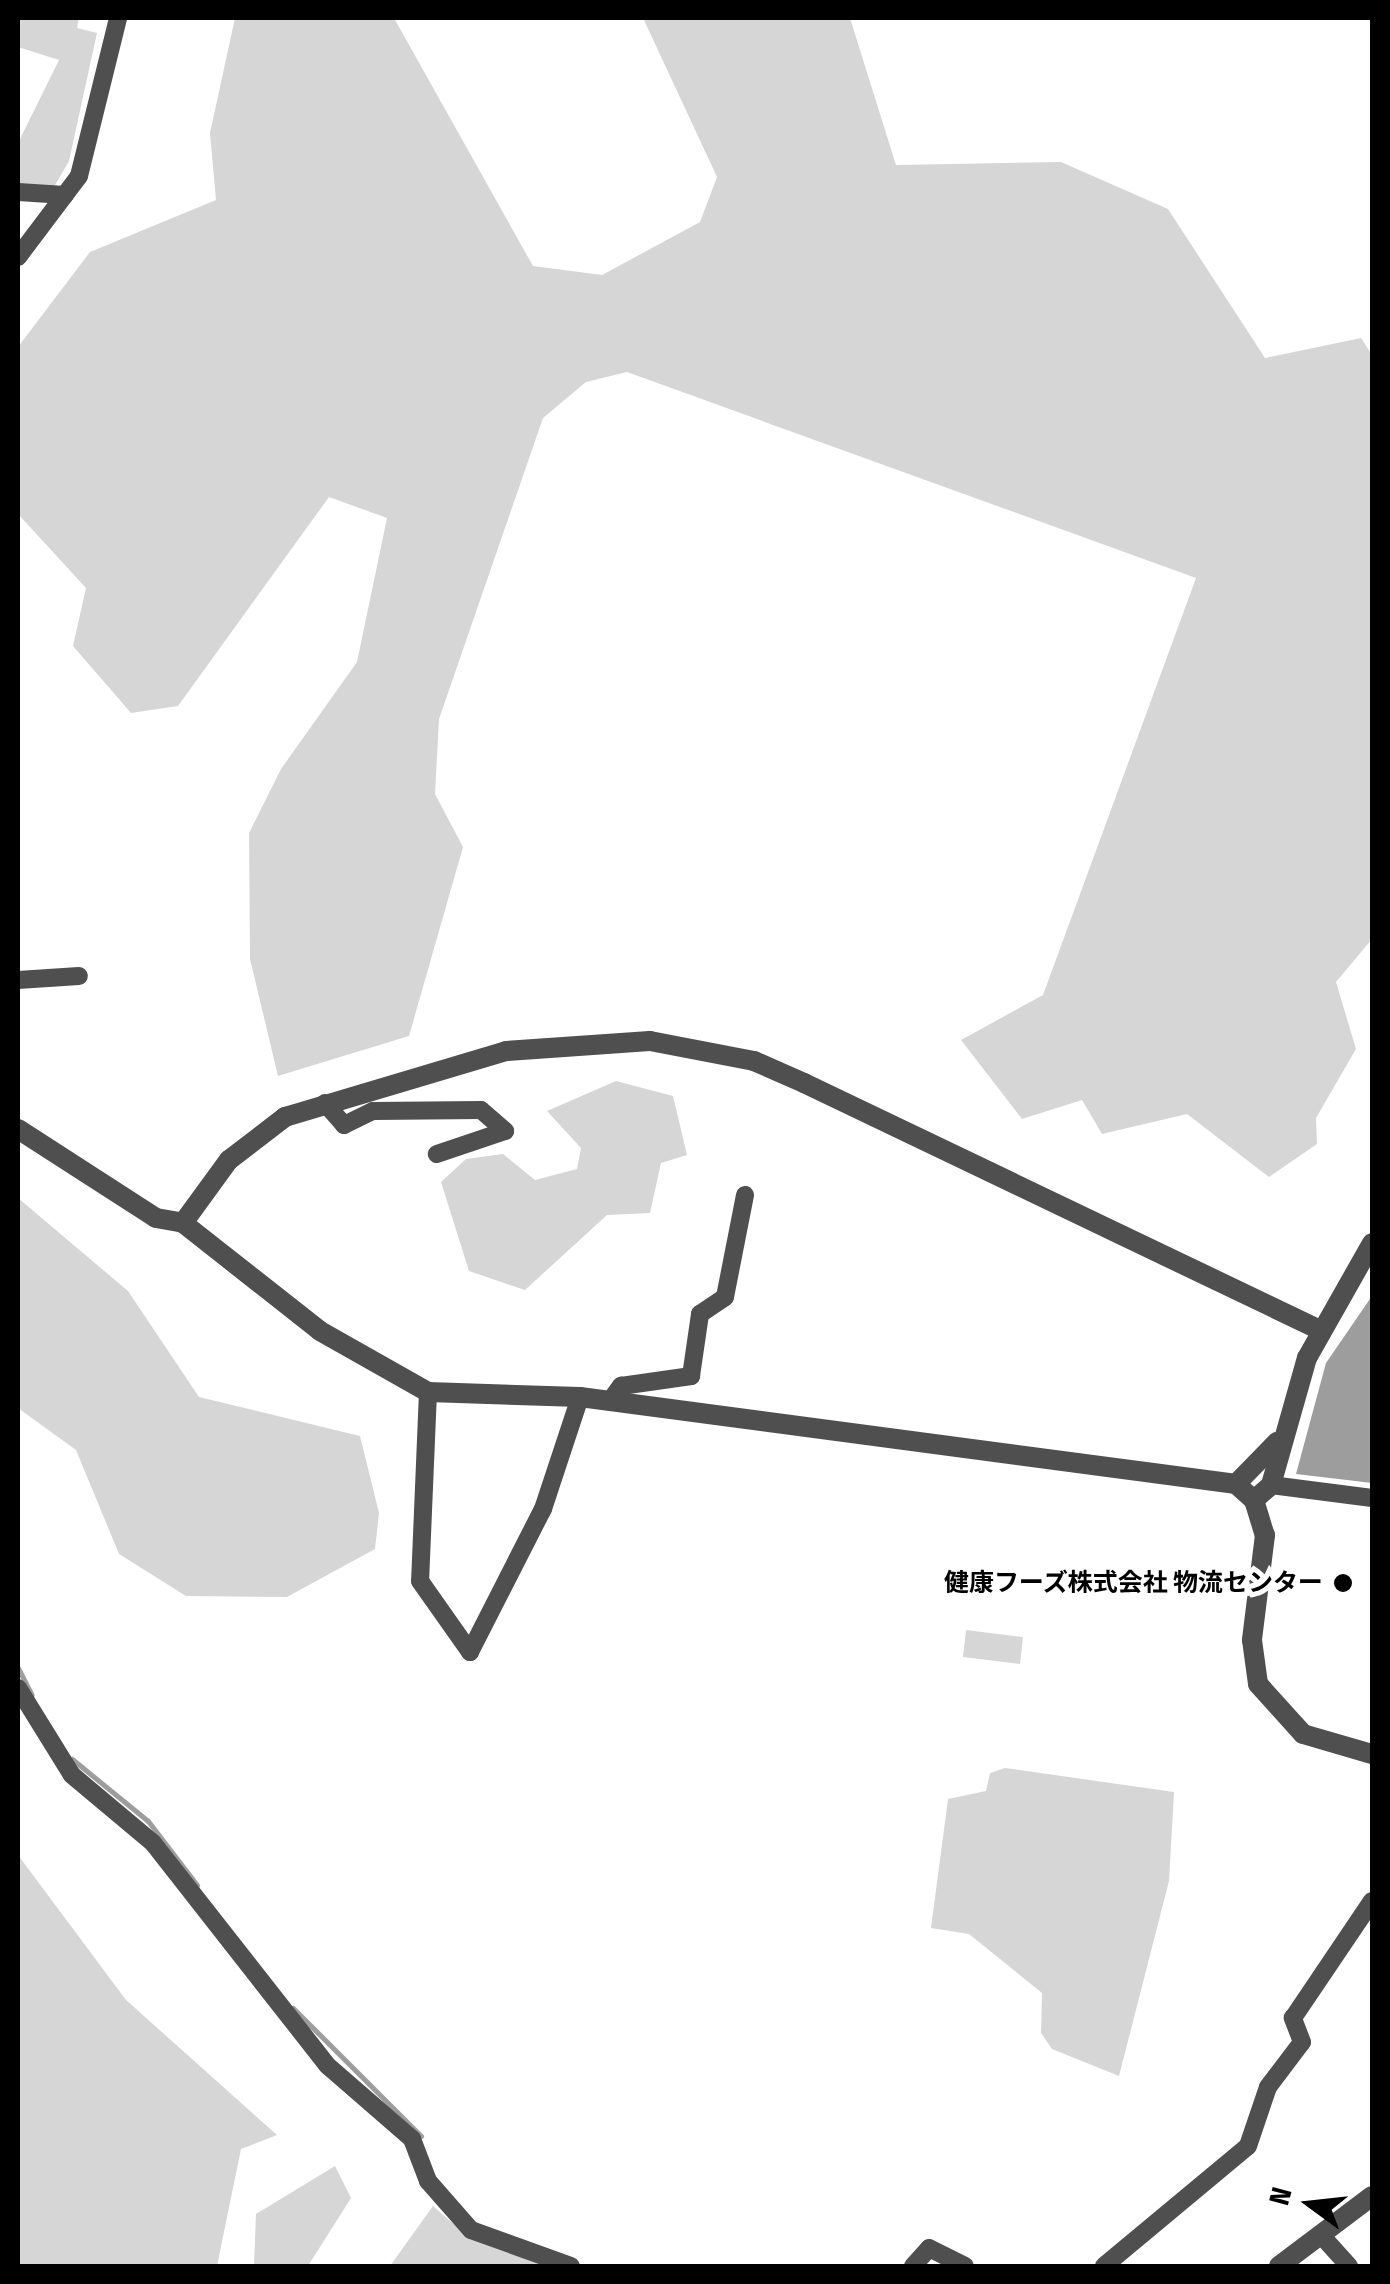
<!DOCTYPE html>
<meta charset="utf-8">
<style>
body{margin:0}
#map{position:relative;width:1390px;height:2284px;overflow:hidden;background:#fff;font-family:"Fira Sans Condensed","Noto Sans JP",sans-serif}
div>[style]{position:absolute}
.green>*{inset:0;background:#d6d6d6}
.water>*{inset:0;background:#9d9d9d}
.stream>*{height:5px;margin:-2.5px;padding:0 2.5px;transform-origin:2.5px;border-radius:2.5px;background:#9d9d9d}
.minor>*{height:18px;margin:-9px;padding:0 9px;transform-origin:9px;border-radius:9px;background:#4f4f4f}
.tertiary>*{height:20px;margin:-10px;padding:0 10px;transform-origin:10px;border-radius:10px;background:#4f4f4f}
.dots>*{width:28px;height:28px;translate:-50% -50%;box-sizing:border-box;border:5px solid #fff;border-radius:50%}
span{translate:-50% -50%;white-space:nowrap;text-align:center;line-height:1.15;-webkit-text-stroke:10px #fff;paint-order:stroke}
.poi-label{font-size:25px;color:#000;font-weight:700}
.right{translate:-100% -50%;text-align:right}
.frame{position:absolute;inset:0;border:20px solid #000;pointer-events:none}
.north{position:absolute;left:1260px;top:2154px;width:100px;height:100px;-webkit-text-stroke:8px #fff;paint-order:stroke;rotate:285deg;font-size:28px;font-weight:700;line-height:40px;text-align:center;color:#000}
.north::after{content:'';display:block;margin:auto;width:35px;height:45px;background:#000;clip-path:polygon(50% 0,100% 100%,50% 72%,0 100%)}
</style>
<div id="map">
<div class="green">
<div style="clip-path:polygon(18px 18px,79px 18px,77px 28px,97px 33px,69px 161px,54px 187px,18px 189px,18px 143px,59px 60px,18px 47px)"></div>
<div style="clip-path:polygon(235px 18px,394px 18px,533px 266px,602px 275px,700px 222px,717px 177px,643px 18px,850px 18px,896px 165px,1061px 162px,1168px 209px,1265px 358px,1361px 338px,1372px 355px,1372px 939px,1336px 982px,1356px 1049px,1316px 1118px,1317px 1144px,1269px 1177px,1187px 1114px,1102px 1134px,1082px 1100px,1022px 1119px,961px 1040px,1043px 995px,1196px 578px,627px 372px,586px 382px,543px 418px,439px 719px,435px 794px,463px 847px,409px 1036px,278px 1076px,250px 959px,249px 833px,281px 769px,357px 662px,387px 518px,329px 497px,178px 706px,131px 713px,73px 646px,86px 588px,18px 514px,18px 347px,90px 252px,216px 200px,210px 133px)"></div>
<div style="clip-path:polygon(616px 1081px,673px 1096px,687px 1155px,661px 1163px,650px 1213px,607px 1215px,525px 1290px,469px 1271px,441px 1182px,466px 1159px,503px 1154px,535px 1180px,577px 1169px,581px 1148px,547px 1111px)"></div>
<div style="clip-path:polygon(18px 1198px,128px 1291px,199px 1397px,360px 1436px,379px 1513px,375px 1549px,287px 1597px,186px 1596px,119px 1554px,76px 1450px,18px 1408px)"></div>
<div style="clip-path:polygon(966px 1630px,1023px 1637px,1020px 1664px,963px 1657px)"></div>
<div style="clip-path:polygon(1005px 1768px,1174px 1792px,1169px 1881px,1119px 2076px,1052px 2049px,1041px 2033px,1042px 1993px,969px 1934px,931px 1928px,948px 1799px,986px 1791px,990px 1773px)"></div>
<div style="clip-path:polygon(18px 1855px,126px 2000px,277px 2135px,241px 2149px,217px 2266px,18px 2266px)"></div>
<div style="clip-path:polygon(335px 2166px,351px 2198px,308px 2266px,254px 2266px,256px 2214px)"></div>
<div style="clip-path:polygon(433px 2206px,465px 2234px,550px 2266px,390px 2266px)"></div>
</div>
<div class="water">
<div style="clip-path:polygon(1372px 1296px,1372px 1483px,1296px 1474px,1326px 1363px)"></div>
</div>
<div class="stream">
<div style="left:18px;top:1668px;width:30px;rotate:63deg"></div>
<div style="left:72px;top:1759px;width:98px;rotate:39.2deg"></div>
<div style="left:148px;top:1821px;width:81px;rotate:52.6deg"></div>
<div style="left:293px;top:2008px;width:181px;rotate:45deg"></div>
</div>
<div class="minor">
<div style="left:18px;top:192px;width:47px;rotate:3.7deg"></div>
<div style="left:18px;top:257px;width:101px;rotate:-53deg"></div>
<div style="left:79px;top:176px;width:163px;rotate:-76.1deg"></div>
<div style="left:18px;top:980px;width:61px;rotate:-3.8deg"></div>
<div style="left:325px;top:1103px;width:29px;rotate:49deg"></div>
<div style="left:344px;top:1125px;width:32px;rotate:-26deg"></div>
<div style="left:373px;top:1111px;width:108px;rotate:-0.5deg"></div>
<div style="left:481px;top:1110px;width:32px;rotate:41deg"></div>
<div style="left:505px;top:1131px;width:72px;rotate:161.3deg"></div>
<div style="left:428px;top:1392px;width:189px;rotate:92.4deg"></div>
<div style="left:420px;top:1581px;width:87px;rotate:54.8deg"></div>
<div style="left:470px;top:1652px;width:161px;rotate:-63deg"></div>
<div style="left:543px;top:1509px;width:118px;rotate:-71.7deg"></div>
<div style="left:610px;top:1401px;width:19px;rotate:-54deg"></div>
<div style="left:621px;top:1386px;width:71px;rotate:-8.1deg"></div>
<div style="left:691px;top:1376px;width:63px;rotate:-81.7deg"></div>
<div style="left:700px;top:1314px;width:30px;rotate:-34deg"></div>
<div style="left:725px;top:1297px;width:104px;rotate:-78.9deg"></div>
<div style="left:1271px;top:1485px;width:102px;rotate:7.3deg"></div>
<div style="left:18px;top:1688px;width:102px;rotate:58.2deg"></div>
<div style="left:72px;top:1775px;width:106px;rotate:40deg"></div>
<div style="left:153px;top:1843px;width:283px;rotate:51.9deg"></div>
<div style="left:328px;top:2066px;width:111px;rotate:41deg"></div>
<div style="left:412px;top:2139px;width:45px;rotate:69.1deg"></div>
<div style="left:428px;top:2181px;width:65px;rotate:48.7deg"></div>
<div style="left:471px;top:2230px;width:106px;rotate:19.8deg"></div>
<div style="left:1321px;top:2235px;width:42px;rotate:47.9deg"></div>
<div style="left:913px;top:2266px;width:24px;rotate:-48deg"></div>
<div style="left:929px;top:2248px;width:40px;rotate:26.6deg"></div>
<div style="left:1104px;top:2266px;width:187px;rotate:-39.8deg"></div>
<div style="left:1248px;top:2146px;width:62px;rotate:-71.3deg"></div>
<div style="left:1268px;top:2087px;width:56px;rotate:-52.9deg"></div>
<div style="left:1302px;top:2042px;width:26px;rotate:-111deg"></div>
<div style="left:1293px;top:2018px;width:141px;rotate:-56deg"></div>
</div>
<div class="tertiary">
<div style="left:18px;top:1129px;width:164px;rotate:32.8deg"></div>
<div style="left:156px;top:1218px;width:27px;rotate:10deg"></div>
<div style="left:183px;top:1223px;width:174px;rotate:38.2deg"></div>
<div style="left:320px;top:1331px;width:124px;rotate:29.5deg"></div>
<div style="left:428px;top:1392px;width:152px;rotate:1.9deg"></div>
<div style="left:580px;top:1397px;width:662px;rotate:7.55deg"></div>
<div style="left:1236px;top:1484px;width:24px;rotate:42deg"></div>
<div style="left:1254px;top:1500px;width:37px;rotate:73deg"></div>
<div style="left:1265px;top:1535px;width:106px;rotate:97.1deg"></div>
<div style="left:1252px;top:1640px;width:44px;rotate:82.2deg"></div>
<div style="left:1258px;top:1684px;width:67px;rotate:48deg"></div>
<div style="left:1303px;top:1734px;width:72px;rotate:16.2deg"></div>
<div style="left:183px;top:1223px;width:78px;rotate:-53.9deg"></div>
<div style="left:229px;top:1160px;width:71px;rotate:-37.5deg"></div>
<div style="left:285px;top:1117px;width:231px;rotate:-16.6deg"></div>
<div style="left:506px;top:1051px;width:144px;rotate:-4deg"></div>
<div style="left:650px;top:1041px;width:106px;rotate:10.9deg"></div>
<div style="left:754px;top:1061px;width:55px;rotate:23.7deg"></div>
<div style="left:804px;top:1083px;width:572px;rotate:25.58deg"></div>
<div style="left:1236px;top:1484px;width:59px;rotate:-45.7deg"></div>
<div style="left:1254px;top:1500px;width:23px;rotate:-41deg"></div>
<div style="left:1271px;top:1485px;width:132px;rotate:-74.2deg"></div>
<div style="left:1307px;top:1358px;width:132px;rotate:-60.5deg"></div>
<div style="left:1279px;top:2266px;width:116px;rotate:-37deg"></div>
</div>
<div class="dots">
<div style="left:1343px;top:1583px;background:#000"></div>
</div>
<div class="poi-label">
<span class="right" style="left:1323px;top:1583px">健康フーズ株式会社 物流センター</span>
</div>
<div class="frame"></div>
<div class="north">N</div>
</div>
